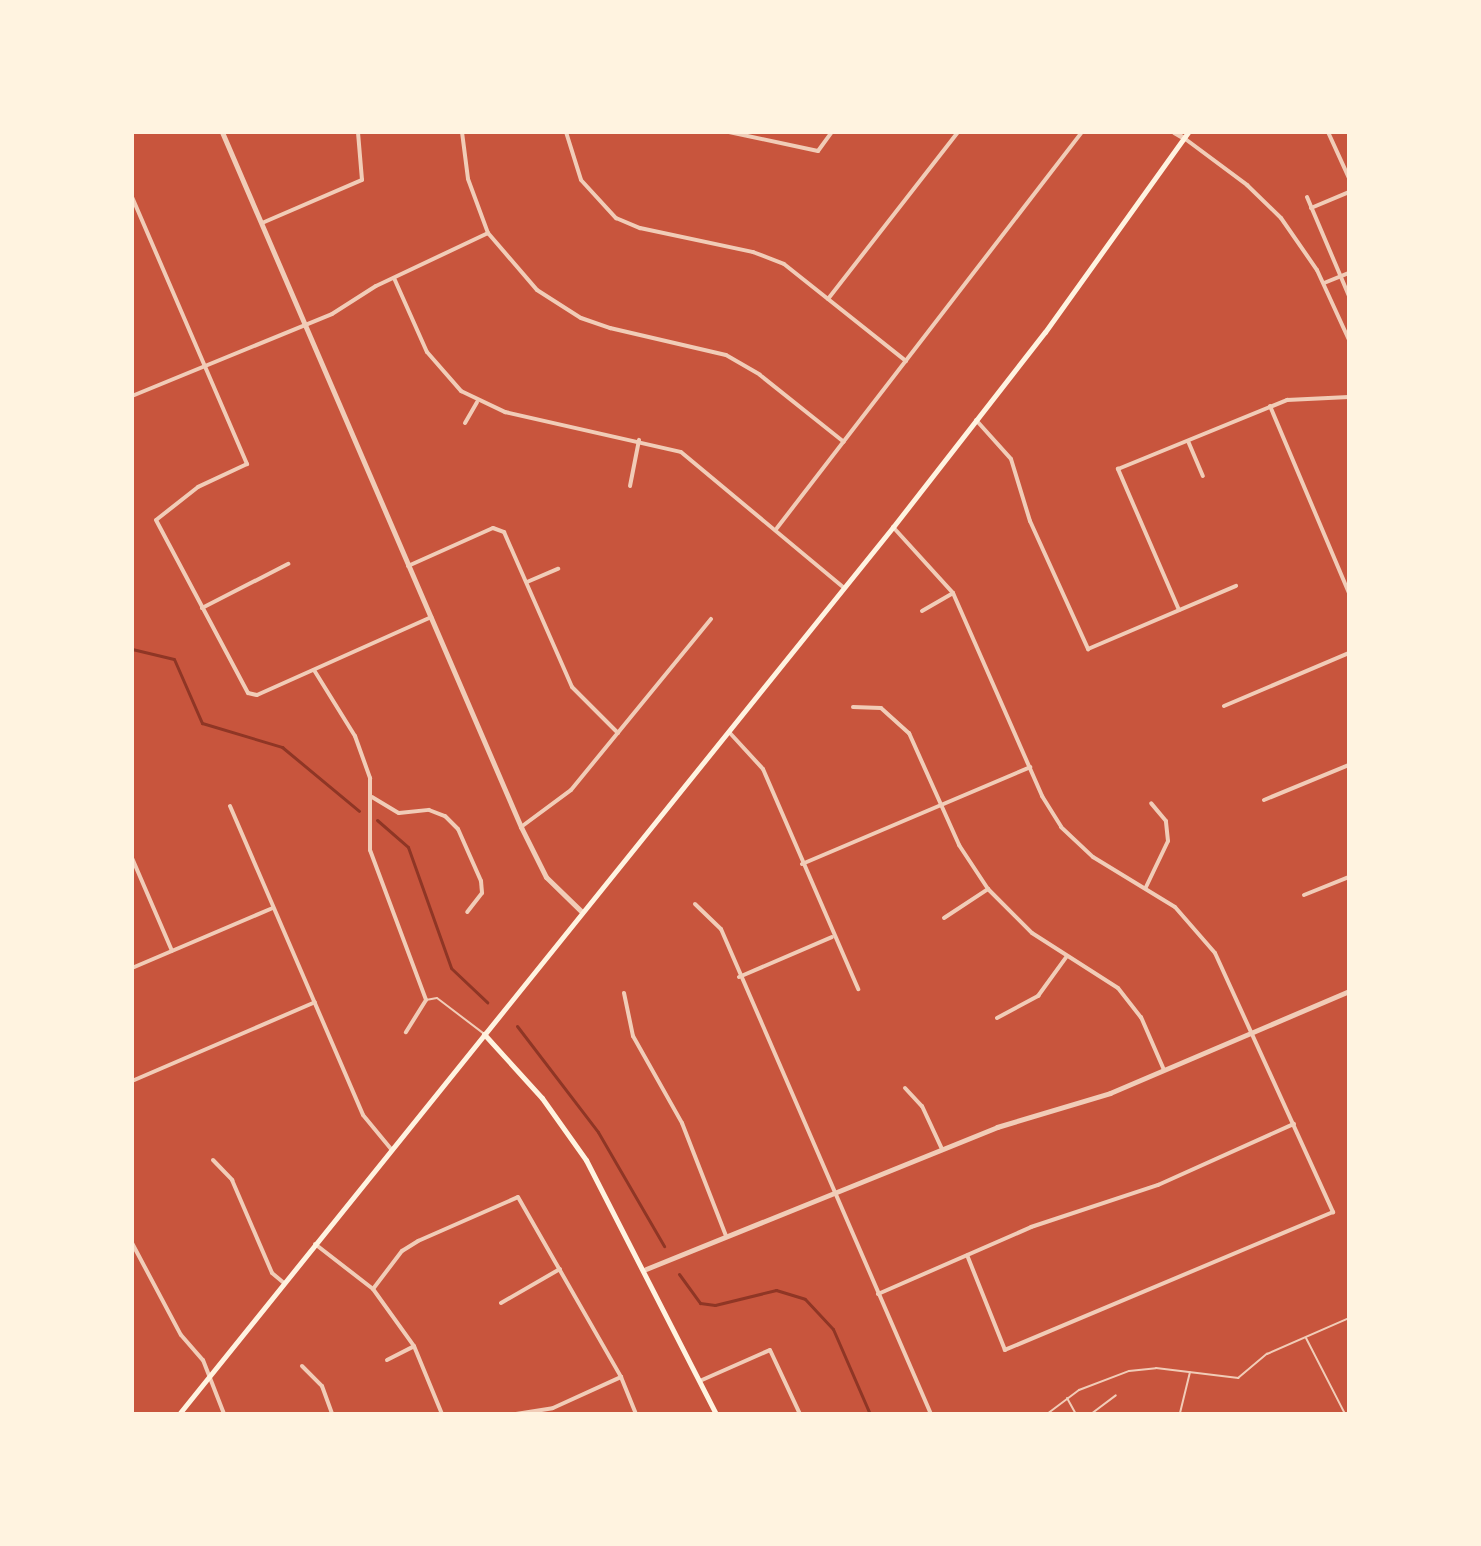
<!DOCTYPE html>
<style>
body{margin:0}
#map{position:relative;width:1481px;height:1546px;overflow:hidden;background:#c8553d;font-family:"Zilla Slab",serif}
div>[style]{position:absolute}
.stream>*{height:3px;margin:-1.5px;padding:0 1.5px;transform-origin:1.5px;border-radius:1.5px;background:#8f3625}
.service>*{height:2px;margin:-1px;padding:0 1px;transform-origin:1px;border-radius:1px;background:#f1ccb7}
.minor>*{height:4px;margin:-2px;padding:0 2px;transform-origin:2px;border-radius:2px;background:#f1ccb7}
.tertiary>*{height:5px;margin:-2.5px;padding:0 2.5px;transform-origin:2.5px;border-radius:2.5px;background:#f1ccb7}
.secondary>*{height:5px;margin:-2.5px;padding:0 2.5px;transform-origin:2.5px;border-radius:2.5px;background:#fff3e0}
span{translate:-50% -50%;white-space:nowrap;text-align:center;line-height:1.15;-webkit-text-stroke:8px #fff3e0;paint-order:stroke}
.frame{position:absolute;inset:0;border:134px solid #fff3e0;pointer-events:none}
</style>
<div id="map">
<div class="stream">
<div style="left:132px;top:608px;width:2px;rotate:90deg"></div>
<div style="left:132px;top:649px;width:43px;rotate:13.4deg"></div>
<div style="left:174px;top:659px;width:70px;rotate:66.4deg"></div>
<div style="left:202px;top:723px;width:84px;rotate:16.7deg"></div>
<div style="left:282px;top:747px;width:100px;rotate:39.7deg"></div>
<div style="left:377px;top:820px;width:41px;rotate:41.1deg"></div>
<div style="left:408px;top:847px;width:128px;rotate:70.4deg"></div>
<div style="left:451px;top:968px;width:50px;rotate:43.4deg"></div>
<div style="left:517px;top:1026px;width:133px;rotate:52.6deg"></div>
<div style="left:598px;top:1132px;width:132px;rotate:59.9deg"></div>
<div style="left:679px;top:1274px;width:36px;rotate:54deg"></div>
<div style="left:700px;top:1303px;width:15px;rotate:8deg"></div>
<div style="left:715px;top:1305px;width:63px;rotate:-13.8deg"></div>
<div style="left:776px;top:1290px;width:30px;rotate:17deg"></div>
<div style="left:805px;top:1299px;width:41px;rotate:47deg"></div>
<div style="left:833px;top:1329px;width:93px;rotate:66.5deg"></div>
</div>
<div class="service">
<div style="left:426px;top:1000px;width:11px;rotate:-10deg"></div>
<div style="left:437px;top:998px;width:58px;rotate:37.3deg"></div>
<div style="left:1306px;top:1338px;width:85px;rotate:62.8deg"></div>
<div style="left:1067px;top:1398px;width:18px;rotate:61deg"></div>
<div style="left:1180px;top:1413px;width:42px;rotate:-76.3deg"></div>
<div style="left:1047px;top:1414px;width:40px;rotate:-37deg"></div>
<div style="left:1079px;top:1390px;width:53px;rotate:-20.8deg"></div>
<div style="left:1129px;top:1371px;width:27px;rotate:-6deg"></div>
<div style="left:1156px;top:1368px;width:83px;rotate:7deg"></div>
<div style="left:1238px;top:1378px;width:38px;rotate:-40deg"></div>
<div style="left:1267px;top:1354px;width:90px;rotate:-23.7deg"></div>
<div style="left:1091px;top:1414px;width:31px;rotate:-37deg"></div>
</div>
<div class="minor">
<div style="left:462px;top:132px;width:47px;rotate:82.7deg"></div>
<div style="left:468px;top:179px;width:58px;rotate:69.7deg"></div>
<div style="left:488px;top:233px;width:75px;rotate:49.3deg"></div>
<div style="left:537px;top:290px;width:52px;rotate:32.5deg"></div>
<div style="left:581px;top:318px;width:31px;rotate:19deg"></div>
<div style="left:610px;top:328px;width:119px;rotate:13.1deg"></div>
<div style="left:726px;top:355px;width:39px;rotate:30deg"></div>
<div style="left:760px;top:375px;width:107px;rotate:38.6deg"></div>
<div style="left:566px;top:132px;width:50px;rotate:72.6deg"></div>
<div style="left:581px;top:180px;width:52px;rotate:47.4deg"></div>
<div style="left:616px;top:218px;width:26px;rotate:23deg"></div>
<div style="left:640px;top:228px;width:116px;rotate:12deg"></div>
<div style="left:753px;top:252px;width:33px;rotate:21deg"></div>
<div style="left:784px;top:264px;width:156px;rotate:38.5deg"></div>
<div style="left:729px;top:132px;width:91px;rotate:12.1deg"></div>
<div style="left:818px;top:151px;width:24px;rotate:-54deg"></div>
<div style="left:1328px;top:132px;width:51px;rotate:65.5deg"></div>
<div style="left:1184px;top:138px;width:79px;rotate:36.7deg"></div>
<div style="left:1247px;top:185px;width:47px;rotate:44.1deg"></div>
<div style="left:1281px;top:218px;width:63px;rotate:55.3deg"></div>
<div style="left:1317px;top:270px;width:77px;rotate:65.4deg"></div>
<div style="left:132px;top:197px;width:291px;rotate:66.7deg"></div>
<div style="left:247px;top:464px;width:54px;rotate:154.9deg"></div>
<div style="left:198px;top:487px;width:53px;rotate:141.8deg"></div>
<div style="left:156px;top:520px;width:196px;rotate:62deg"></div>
<div style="left:248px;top:693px;width:9px;rotate:13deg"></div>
<div style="left:257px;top:695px;width:191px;rotate:-24.1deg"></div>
<div style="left:1307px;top:197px;width:108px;rotate:67deg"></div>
<div style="left:1311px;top:208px;width:41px;rotate:-22.8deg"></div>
<div style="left:262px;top:223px;width:109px;rotate:-23.3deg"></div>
<div style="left:362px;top:180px;width:48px;rotate:-94.8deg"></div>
<div style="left:394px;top:278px;width:81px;rotate:66deg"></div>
<div style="left:427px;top:352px;width:52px;rotate:48.9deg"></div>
<div style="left:461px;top:391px;width:49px;rotate:25.5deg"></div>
<div style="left:505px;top:412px;width:180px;rotate:12.8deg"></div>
<div style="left:681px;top:452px;width:212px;rotate:39.8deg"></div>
<div style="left:1324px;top:283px;width:27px;rotate:-22deg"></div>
<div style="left:828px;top:299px;width:212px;rotate:-52.1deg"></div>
<div style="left:132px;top:396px;width:216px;rotate:-22.3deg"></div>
<div style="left:332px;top:314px;width:52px;rotate:-32.5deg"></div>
<div style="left:376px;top:286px;width:124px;rotate:-25.3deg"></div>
<div style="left:1270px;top:406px;width:203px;rotate:67.1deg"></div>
<div style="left:976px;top:420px;width:52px;rotate:48.1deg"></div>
<div style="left:1011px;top:459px;width:65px;rotate:73deg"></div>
<div style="left:1030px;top:521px;width:141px;rotate:65.6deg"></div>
<div style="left:1088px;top:649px;width:161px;rotate:-23.1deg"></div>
<div style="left:465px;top:423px;width:24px;rotate:-60deg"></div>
<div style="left:1188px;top:441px;width:38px;rotate:67deg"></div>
<div style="left:630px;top:486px;width:47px;rotate:-78.9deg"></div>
<div style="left:893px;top:527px;width:89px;rotate:47.7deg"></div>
<div style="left:953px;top:593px;width:222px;rotate:66.3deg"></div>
<div style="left:1042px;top:796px;width:36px;rotate:58deg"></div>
<div style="left:1061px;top:827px;width:44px;rotate:43.2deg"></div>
<div style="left:1093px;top:857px;width:96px;rotate:31.4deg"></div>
<div style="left:1175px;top:907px;width:61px;rotate:49deg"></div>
<div style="left:1215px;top:953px;width:285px;rotate:65.5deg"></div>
<div style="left:1333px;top:1212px;width:356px;rotate:157.2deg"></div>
<div style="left:1005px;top:1350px;width:102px;rotate:-111.8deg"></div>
<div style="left:777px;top:528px;width:500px;rotate:-52.4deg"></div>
<div style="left:408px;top:566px;width:93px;rotate:-24.1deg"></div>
<div style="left:493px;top:528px;width:12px;rotate:20deg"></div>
<div style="left:504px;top:532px;width:169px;rotate:66.3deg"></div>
<div style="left:572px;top:687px;width:65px;rotate:45deg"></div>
<div style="left:527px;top:582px;width:34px;rotate:-23deg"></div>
<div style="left:202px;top:608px;width:97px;rotate:-27.1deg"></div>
<div style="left:1179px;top:610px;width:154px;rotate:-113.4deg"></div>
<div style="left:1118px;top:469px;width:183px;rotate:-22.2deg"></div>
<div style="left:1287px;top:400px;width:62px;rotate:-2.8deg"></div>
<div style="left:922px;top:611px;width:36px;rotate:-30deg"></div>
<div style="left:314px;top:670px;width:78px;rotate:58.2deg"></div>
<div style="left:355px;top:736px;width:45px;rotate:70.3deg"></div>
<div style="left:370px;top:778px;width:72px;rotate:90deg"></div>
<div style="left:370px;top:850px;width:160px;rotate:69.5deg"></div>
<div style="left:426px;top:1000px;width:38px;rotate:122deg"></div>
<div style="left:1224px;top:706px;width:136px;rotate:-23deg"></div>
<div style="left:853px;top:707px;width:28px;rotate:2deg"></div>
<div style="left:881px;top:708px;width:38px;rotate:42deg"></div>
<div style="left:909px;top:733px;width:123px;rotate:65.9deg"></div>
<div style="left:959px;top:845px;width:53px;rotate:56.6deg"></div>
<div style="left:988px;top:889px;width:62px;rotate:45deg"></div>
<div style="left:1032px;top:933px;width:102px;rotate:32.6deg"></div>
<div style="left:1118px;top:988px;width:37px;rotate:52deg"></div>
<div style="left:1141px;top:1017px;width:58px;rotate:66.5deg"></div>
<div style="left:729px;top:732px;width:50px;rotate:47.4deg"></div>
<div style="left:763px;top:769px;width:240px;rotate:66.6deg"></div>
<div style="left:372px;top:797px;width:31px;rotate:31deg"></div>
<div style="left:399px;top:813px;width:30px;rotate:-6deg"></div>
<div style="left:429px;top:810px;width:17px;rotate:21deg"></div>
<div style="left:445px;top:816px;width:18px;rotate:45deg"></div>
<div style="left:458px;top:829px;width:57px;rotate:66.1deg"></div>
<div style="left:481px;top:881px;width:12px;rotate:85deg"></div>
<div style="left:482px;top:893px;width:24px;rotate:128deg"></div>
<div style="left:1264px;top:800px;width:92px;rotate:-22.4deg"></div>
<div style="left:230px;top:806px;width:336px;rotate:66.7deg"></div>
<div style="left:363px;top:1115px;width:45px;rotate:50.4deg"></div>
<div style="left:521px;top:827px;width:62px;rotate:-36.5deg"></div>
<div style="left:571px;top:790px;width:221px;rotate:-50.7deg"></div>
<div style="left:132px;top:858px;width:101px;rotate:66.7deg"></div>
<div style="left:802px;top:864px;width:248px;rotate:-23deg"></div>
<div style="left:1146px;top:887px;width:51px;rotate:-64.4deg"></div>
<div style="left:1168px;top:841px;width:20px;rotate:-96deg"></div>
<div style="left:1166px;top:821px;width:23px;rotate:-130deg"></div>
<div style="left:1304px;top:895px;width:48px;rotate:-21.8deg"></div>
<div style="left:695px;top:904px;width:36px;rotate:44deg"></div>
<div style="left:721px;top:929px;width:529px;rotate:66.59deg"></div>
<div style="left:944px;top:918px;width:53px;rotate:-33.4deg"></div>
<div style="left:132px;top:968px;width:153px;rotate:-23.1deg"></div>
<div style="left:739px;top:977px;width:101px;rotate:-23.3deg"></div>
<div style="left:624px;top:993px;width:44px;rotate:78.2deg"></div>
<div style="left:633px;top:1036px;width:100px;rotate:60.6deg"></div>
<div style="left:682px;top:1123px;width:121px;rotate:68.7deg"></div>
<div style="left:997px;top:1018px;width:47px;rotate:-28.2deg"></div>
<div style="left:1038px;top:996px;width:49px;rotate:-54.1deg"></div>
<div style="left:132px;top:1081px;width:199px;rotate:-23.3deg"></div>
<div style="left:905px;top:1088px;width:25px;rotate:47deg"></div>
<div style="left:922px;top:1106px;width:47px;rotate:65.1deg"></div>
<div style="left:213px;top:1160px;width:28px;rotate:46deg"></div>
<div style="left:232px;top:1180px;width:101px;rotate:66.7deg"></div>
<div style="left:272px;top:1273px;width:16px;rotate:40deg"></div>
<div style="left:132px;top:1243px;width:104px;rotate:62deg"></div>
<div style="left:181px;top:1335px;width:33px;rotate:49deg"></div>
<div style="left:203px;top:1360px;width:58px;rotate:68.7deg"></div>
<div style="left:315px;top:1244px;width:73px;rotate:37.8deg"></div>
<div style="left:373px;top:1289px;width:70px;rotate:54.3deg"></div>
<div style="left:414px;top:1346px;width:74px;rotate:67.6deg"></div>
<div style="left:373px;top:1289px;width:48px;rotate:-52.7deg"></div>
<div style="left:402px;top:1251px;width:19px;rotate:-32deg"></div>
<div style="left:418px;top:1241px;width:109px;rotate:-23.7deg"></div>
<div style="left:518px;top:1197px;width:207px;rotate:60.2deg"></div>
<div style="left:621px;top:1377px;width:40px;rotate:68deg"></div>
<div style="left:878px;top:1294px;width:167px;rotate:-23.6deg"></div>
<div style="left:1031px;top:1227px;width:134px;rotate:-18.3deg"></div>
<div style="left:1158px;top:1185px;width:149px;rotate:-24.2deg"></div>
<div style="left:501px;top:1303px;width:68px;rotate:-30deg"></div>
<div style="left:387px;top:1360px;width:30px;rotate:-27deg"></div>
<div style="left:302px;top:1366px;width:28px;rotate:45deg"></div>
<div style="left:322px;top:1386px;width:30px;rotate:70deg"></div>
<div style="left:702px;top:1380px;width:74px;rotate:-23.8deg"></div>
<div style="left:770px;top:1350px;width:71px;rotate:64.9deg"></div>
<div style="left:516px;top:1414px;width:37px;rotate:-9deg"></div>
<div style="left:553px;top:1408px;width:75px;rotate:-24.5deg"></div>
</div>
<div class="tertiary">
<div style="left:222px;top:132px;width:757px;rotate:66.72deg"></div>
<div style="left:521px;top:827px;width:56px;rotate:63.4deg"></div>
<div style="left:546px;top:877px;width:50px;rotate:44.2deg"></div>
<div style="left:1174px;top:132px;width:12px;rotate:31deg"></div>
<div style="left:646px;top:1269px;width:379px;rotate:-22deg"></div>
<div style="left:997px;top:1127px;width:118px;rotate:-16.7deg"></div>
<div style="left:1110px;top:1093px;width:260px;rotate:-23.1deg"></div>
</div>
<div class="secondary">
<div style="left:484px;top:1034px;width:86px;rotate:47.8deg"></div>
<div style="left:542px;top:1098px;width:76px;rotate:54.6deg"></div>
<div style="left:586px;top:1160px;width:285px;rotate:62.9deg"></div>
<div style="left:179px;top:1414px;width:1139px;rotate:-51.17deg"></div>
<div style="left:893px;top:527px;width:247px;rotate:-52.1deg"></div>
<div style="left:1045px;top:332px;width:246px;rotate:-54.4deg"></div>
</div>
<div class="frame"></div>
</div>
